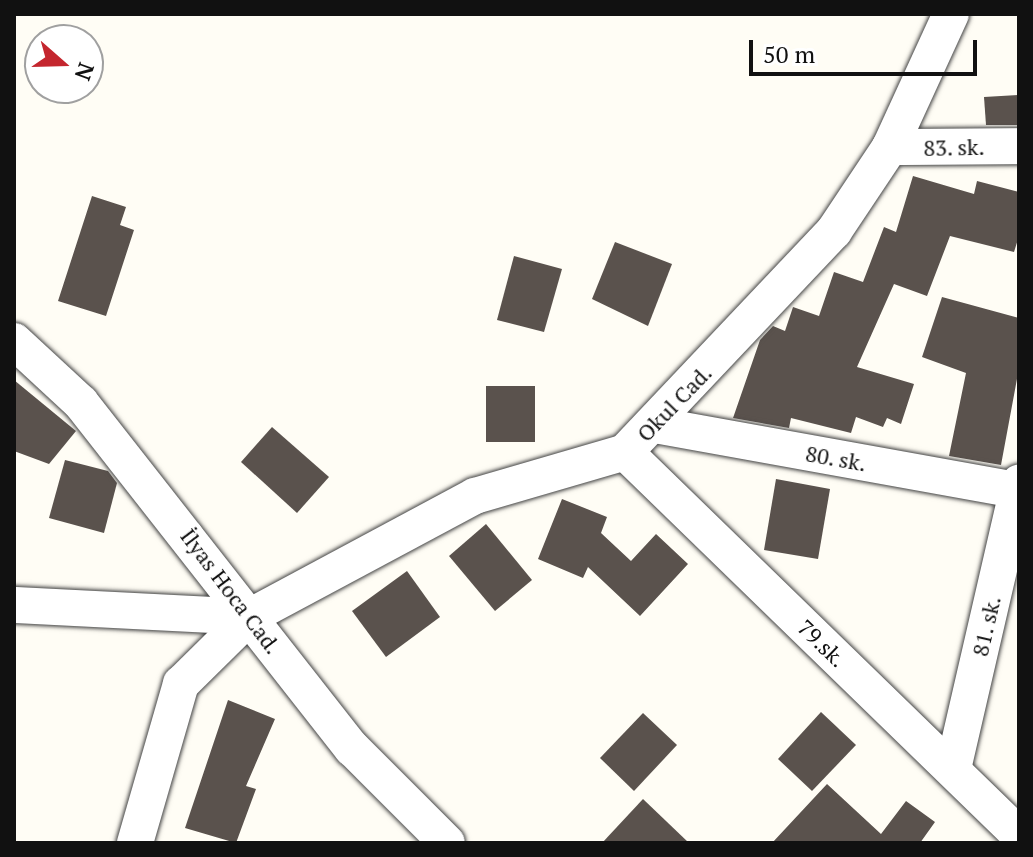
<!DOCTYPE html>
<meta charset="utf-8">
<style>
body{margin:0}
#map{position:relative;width:1033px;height:857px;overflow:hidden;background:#fffdf5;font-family:"PT Serif",serif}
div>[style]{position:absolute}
.building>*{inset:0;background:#5a524d}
.roads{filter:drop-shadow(0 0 2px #444) drop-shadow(0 0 2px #444)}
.minor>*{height:36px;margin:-18px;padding:0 18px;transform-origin:18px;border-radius:18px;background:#fff}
span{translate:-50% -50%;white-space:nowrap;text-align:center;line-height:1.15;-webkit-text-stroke:8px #fff;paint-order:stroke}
.street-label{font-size:22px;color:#111}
.frame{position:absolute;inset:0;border:16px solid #111;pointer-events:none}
.north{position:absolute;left:24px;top:24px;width:80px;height:80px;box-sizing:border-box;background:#fff;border:2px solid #a0a0a0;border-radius:50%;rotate:110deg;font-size:22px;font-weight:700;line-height:32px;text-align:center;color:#111}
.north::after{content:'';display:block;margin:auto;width:28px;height:36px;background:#c4262e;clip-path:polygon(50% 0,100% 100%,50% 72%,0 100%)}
.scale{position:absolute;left:749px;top:40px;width:228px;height:36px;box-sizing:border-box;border:4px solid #111;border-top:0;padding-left:10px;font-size:24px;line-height:28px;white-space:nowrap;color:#111;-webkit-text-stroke:6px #fff;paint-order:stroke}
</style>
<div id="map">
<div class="building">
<div style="clip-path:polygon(1019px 95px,1019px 125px,986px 125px,984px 97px)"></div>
<div style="clip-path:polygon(913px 176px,974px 194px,977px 181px,1019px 192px,1019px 236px,1014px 252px,950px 236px,927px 296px,894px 284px,857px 367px,914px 384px,901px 424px,887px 418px,883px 427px,856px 417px,851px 433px,791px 418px,789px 428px,733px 418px,760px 340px,773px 326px,785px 331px,793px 307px,819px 316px,834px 272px,863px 282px,884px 227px,896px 232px)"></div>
<div style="clip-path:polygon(92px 196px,126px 207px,120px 225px,134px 230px,106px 316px,58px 301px)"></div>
<div style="clip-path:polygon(615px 242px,672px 264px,648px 326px,592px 299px)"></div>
<div style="clip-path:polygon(514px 256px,562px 269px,544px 332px,497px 320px)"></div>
<div style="clip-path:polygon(942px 297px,1019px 318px,1019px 368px,1001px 465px,949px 456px,966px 373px,922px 357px)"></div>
<div style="clip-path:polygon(14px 380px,76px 431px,49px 464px,14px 451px)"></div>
<div style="clip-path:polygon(486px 386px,535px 386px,535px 442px,486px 442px)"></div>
<div style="clip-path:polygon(272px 427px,329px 477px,297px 513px,241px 462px)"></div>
<div style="clip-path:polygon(65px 460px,108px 471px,117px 483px,104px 533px,49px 518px)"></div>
<div style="clip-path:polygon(776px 479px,830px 489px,818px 559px,764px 550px)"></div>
<div style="clip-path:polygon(562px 499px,607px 517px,601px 533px,631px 561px,656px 534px,688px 564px,640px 616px,588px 567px,583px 578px,538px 559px)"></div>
<div style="clip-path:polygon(486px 524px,532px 580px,495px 611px,449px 556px)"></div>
<div style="clip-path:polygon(407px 571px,440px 617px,386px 657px,352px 611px)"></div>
<div style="clip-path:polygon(228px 700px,275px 719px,246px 786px,256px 789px,236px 843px,185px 828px)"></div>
<div style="clip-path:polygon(821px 712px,856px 745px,812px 791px,778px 759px)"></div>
<div style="clip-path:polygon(643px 713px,677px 745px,634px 791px,600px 758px)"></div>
<div style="clip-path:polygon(827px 784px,881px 834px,906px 801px,935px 822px,920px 843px,772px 843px)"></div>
<div style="clip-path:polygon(643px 799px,689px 843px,602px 843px)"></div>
</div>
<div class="roads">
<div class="minor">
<div style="left:890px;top:147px;width:129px;rotate:-0.4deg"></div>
<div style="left:14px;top:341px;width:91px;rotate:42.8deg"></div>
<div style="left:81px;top:403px;width:439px;rotate:51.9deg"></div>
<div style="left:352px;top:748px;width:134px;rotate:45deg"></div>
<div style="left:655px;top:425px;width:368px;rotate:10.2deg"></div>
<div style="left:625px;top:452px;width:549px;rotate:44.19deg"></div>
<div style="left:14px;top:605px;width:235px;rotate:2.9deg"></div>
<div style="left:953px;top:769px;width:294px;rotate:-77deg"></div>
<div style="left:135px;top:843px;width:166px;rotate:-73.9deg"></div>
<div style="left:181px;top:684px;width:95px;rotate:-44.6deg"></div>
<div style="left:249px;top:617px;width:256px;rotate:-28.2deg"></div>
<div style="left:475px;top:496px;width:156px;rotate:-16.3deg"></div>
<div style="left:625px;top:452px;width:304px;rotate:-46.6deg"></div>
<div style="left:834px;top:231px;width:101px;rotate:-56.3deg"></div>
<div style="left:890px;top:147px;width:146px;rotate:-65.4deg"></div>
</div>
</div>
<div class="street-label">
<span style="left:954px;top:147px;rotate:-1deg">83. sk.</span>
<span style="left:674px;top:403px;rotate:-46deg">Okul Cad.</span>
<span style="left:836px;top:458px;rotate:10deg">80. sk.</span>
<span style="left:231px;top:591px;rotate:53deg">İlyas Hoca Cad.</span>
<span style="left:986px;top:626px;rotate:-77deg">81. sk.</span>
<span style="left:822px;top:643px;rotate:44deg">79.sk.</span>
</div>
<div class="frame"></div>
<div class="north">N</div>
<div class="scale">50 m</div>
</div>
